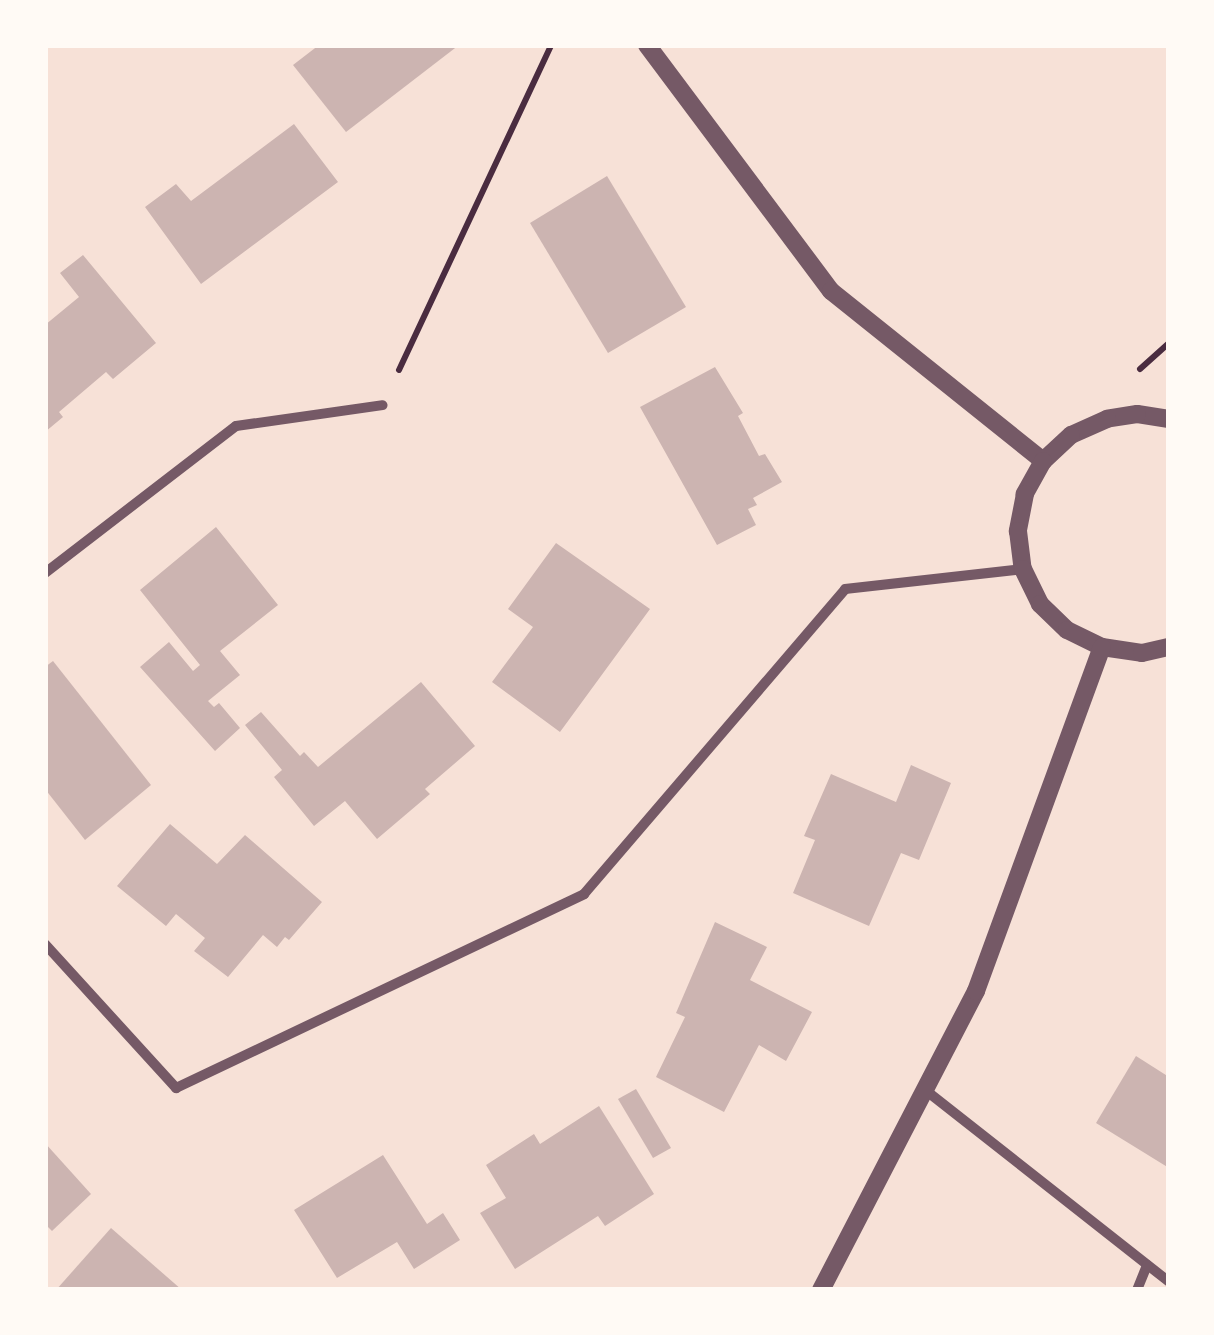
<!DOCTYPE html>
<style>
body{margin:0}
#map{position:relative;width:1214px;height:1335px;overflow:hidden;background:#f7e1d7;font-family:Mulish,sans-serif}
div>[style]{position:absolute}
.building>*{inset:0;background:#ccb4b1}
.path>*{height:6px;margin:-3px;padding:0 3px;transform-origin:3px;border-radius:3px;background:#4a2c40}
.minor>*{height:10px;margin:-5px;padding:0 5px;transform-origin:5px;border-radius:5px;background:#755966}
.tertiary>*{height:18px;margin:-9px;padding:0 9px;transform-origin:9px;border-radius:9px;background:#755966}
span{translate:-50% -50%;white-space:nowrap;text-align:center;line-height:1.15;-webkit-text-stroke:8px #fffaf5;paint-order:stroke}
.frame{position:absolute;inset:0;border:48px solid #fffaf5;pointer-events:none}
</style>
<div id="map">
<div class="building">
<div style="clip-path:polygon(319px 45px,459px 45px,346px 132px,293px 65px)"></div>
<div style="clip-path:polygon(294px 124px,338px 182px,201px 284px,145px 207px,176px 184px,191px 201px)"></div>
<div style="clip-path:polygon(607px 176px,686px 307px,608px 353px,530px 223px)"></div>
<div style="clip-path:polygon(83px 255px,156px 343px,113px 379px,106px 372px,59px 412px,63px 417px,45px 432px,45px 325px,79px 297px,60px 273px)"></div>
<div style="clip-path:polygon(715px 367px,743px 413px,738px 416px,759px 456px,765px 454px,782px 482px,753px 498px,757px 505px,748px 509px,756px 525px,717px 545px,640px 407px)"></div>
<div style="clip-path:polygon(216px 527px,278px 605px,220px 651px,240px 675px,208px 701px,214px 707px,219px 703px,240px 728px,215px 751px,140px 667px,169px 642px,193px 671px,200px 665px,140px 590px)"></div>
<div style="clip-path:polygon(556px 543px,650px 609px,560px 732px,492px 682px,533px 627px,508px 609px)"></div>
<div style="clip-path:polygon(53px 661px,151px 785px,85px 840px,45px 789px,45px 667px)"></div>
<div style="clip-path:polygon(421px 682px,475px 746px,425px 789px,430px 794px,377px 839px,345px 801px,314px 826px,274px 777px,282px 770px,245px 725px,261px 712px,300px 756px,304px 752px,318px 767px)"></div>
<div style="clip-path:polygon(911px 765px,951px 783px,919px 860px,901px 853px,869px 926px,793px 893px,815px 840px,804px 836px,831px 774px,896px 802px)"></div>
<div style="clip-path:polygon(170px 824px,217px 864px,245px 835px,322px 902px,289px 940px,285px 937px,277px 947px,263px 935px,228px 977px,194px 951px,205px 938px,176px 914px,166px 926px,117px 886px)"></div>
<div style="clip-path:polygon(715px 922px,767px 947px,750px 980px,812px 1012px,786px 1061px,759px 1045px,724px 1112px,656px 1077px,685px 1017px,676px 1013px)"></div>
<div style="clip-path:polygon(1136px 1056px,1169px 1077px,1169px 1168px,1096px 1123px)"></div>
<div style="clip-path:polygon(636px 1089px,671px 1148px,653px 1158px,618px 1099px)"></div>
<div style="clip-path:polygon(599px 1106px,654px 1194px,605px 1226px,598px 1216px,515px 1269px,480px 1213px,506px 1198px,486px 1165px,534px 1134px,540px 1144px)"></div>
<div style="clip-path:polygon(45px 1143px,91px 1194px,52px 1231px,45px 1224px)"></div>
<div style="clip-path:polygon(383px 1155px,427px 1224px,443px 1213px,460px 1240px,414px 1269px,397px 1242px,337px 1278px,294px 1210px)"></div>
<div style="clip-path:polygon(111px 1228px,182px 1290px,56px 1290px)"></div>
</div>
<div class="path">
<div style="left:1140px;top:369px;width:39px;rotate:-42deg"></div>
<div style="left:399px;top:370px;width:359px;rotate:-64.9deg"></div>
</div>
<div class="minor">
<div style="left:45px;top:573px;width:241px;rotate:-37.6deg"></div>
<div style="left:236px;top:426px;width:148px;rotate:-8.1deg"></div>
<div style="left:45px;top:944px;width:195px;rotate:47.7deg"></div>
<div style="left:176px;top:1088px;width:452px;rotate:-25.4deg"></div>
<div style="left:584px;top:894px;width:401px;rotate:-49.4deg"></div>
<div style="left:845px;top:589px;width:179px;rotate:-6.4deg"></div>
<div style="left:924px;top:1089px;width:312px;rotate:38.2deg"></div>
<div style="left:1137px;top:1290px;width:27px;rotate:-68deg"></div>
</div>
<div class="tertiary">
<div style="left:647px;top:45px;width:307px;rotate:53.2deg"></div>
<div style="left:831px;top:291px;width:272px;rotate:38.7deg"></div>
<div style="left:1169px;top:419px;width:32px;rotate:-171deg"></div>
<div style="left:1137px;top:414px;width:30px;rotate:171deg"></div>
<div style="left:1107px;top:419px;width:39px;rotate:156deg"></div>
<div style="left:1071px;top:435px;width:38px;rotate:137deg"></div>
<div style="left:1043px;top:461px;width:38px;rotate:119deg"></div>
<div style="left:1025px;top:494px;width:38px;rotate:101deg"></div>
<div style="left:1018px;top:531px;width:38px;rotate:83deg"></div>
<div style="left:1023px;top:569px;width:39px;rotate:64deg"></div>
<div style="left:1040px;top:604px;width:37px;rotate:44deg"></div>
<div style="left:1067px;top:630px;width:39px;rotate:26deg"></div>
<div style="left:1102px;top:647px;width:40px;rotate:8.5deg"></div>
<div style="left:1142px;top:653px;width:28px;rotate:-13deg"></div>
<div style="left:821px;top:1290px;width:337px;rotate:-62.6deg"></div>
<div style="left:976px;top:991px;width:366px;rotate:-69.9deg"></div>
</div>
<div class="frame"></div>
</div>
